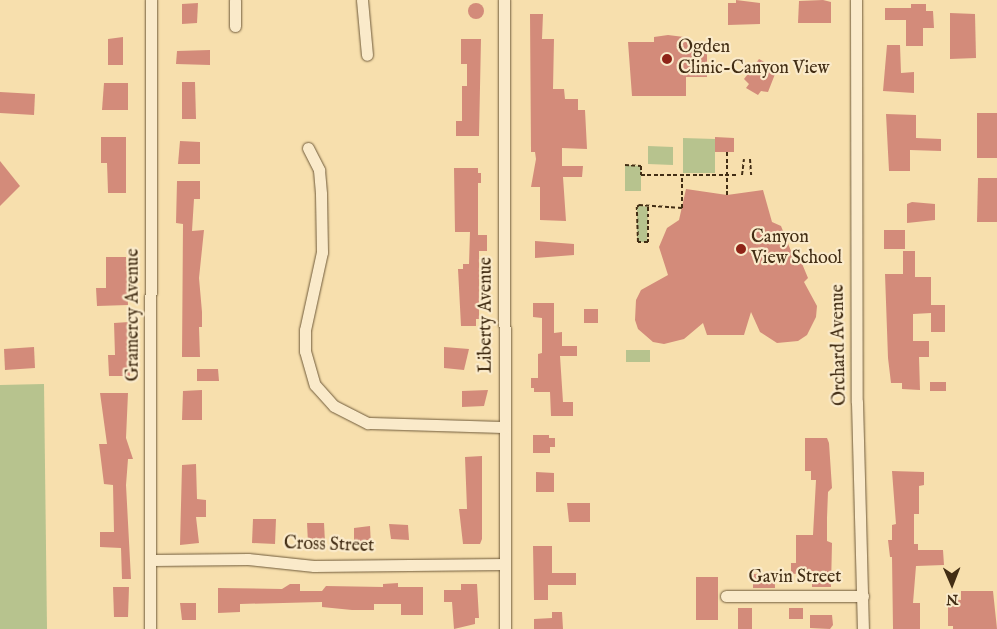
<!DOCTYPE html>
<style>
body{margin:0}
#map{position:relative;width:997px;height:629px;overflow:hidden;background:#f7dfad;font-family:"IM FELL English",serif}
div>[style]{position:absolute}
.green>*{inset:0;background:#b7c38e}
.building>*{inset:0;background:#d38b7a}
.round{border-radius:50%}
.path>*{height:2px;margin-top:-1px;transform-origin:0;background:repeating-linear-gradient(90deg,#422d14 0 4px,transparent 0 6.5px)}
.roads{filter:drop-shadow(0 0 1px #6f5a3a) drop-shadow(0 0 1px #6f5a3a)}
.minor>*{height:11px;margin:-5.5px;padding:0 5.5px;transform-origin:5.5px;border-radius:5.5px;background:#faeaca}
.dots>*{width:14px;height:14px;translate:-50% -50%;box-sizing:border-box;border:2px solid #faeaca;border-radius:50%}
span{translate:-50% -50%;white-space:nowrap;text-align:center;line-height:1.15;-webkit-text-stroke:4.5px #faeaca;paint-order:stroke}
.poi-label{font-size:18px;color:#422d14}
.left{translate:0 -50%;text-align:left}
.street-label{font-size:18px;color:#422d14}
.north{position:absolute;left:927px;top:559px;width:50px;height:50px;-webkit-text-stroke:4px #faeaca;paint-order:stroke;rotate:179deg;font-size:14px;font-weight:700;line-height:20px;text-align:center;color:#422d14}
.north::after{content:'';display:block;margin:auto;width:18px;height:22px;background:#422d14;clip-path:polygon(50% 0,100% 100%,50% 72%,0 100%)}
</style>
<div id="map">
<div class="green">
<div style="clip-path:polygon(683px 138px,715px 139px,715px 173px,683px 173px)"></div>
<div style="clip-path:polygon(648px 146px,673px 147px,673px 165px,648px 164px)"></div>
<div style="clip-path:polygon(625px 165px,641px 166px,641px 191px,625px 191px)"></div>
<div style="clip-path:polygon(637px 205px,648px 207px,647px 243px,637px 241px)"></div>
<div style="clip-path:polygon(626px 350px,650px 350px,650px 362px,626px 362px)"></div>
<div style="clip-path:polygon(44px 384px,47px 629px,0 629px,0 385px)"></div>
</div>
<div class="building">
<div style="clip-path:polygon(736px 0,760px 3px,760px 24px,728px 25px,728px 3px,736px 3px)"></div>
<div style="clip-path:polygon(823px 0,831px 2px,831px 23px,798px 23px,799px 1px)"></div>
<div class="round" style="left:468px;top:3px;width:16px;height:16px"></div>
<div style="clip-path:polygon(198px 3px,197px 23px,182px 24px,182px 4px)"></div>
<div style="clip-path:polygon(911px 4px,926px 4px,926px 11px,933px 11px,934px 28px,923px 28px,923px 46px,906px 46px,906px 20px,885px 20px,885px 8px,911px 8px)"></div>
<div style="clip-path:polygon(950px 13px,975px 14px,976px 58px,950px 59px)"></div>
<div style="clip-path:polygon(530px 14px,543px 14px,542px 39px,554px 39px,553px 89px,564px 89px,565px 99px,578px 99px,578px 110px,585px 110px,587px 149px,562px 148px,562px 166px,583px 166px,582px 177px,563px 177px,566px 221px,540px 220px,540px 187px,531px 187px,536px 159px,535px 152px,531px 152px)"></div>
<div style="clip-path:polygon(668px 35px,684px 37px,684px 42px,707px 42px,707px 77px,686px 77px,686px 96px,632px 96px,628px 42px,654px 42px,654px 37px)"></div>
<div style="clip-path:polygon(123px 37px,123px 65px,108px 65px,108px 39px)"></div>
<div style="clip-path:polygon(461px 39px,481px 39px,479px 136px,456px 136px,456px 121px,462px 121px,462px 86px,467px 86px,467px 64px,461px 64px)"></div>
<div style="clip-path:polygon(887px 45px,900px 45px,901px 73px,914px 72px,914px 93px,883px 91px)"></div>
<div style="clip-path:polygon(210px 50px,210px 65px,176px 64px,177px 51px)"></div>
<div style="clip-path:polygon(759px 59px,777px 69px,768px 92px,761px 91px,758px 95px,746px 88px,749px 84px,744px 79px)"></div>
<div style="clip-path:polygon(182px 82px,195px 82px,196px 119px,182px 119px)"></div>
<div style="clip-path:polygon(104px 83px,128px 83px,128px 110px,102px 110px)"></div>
<div style="clip-path:polygon(0 92px,35px 94px,34px 115px,0 113px)"></div>
<div style="clip-path:polygon(977px 113px,997px 113px,997px 158px,977px 158px)"></div>
<div style="clip-path:polygon(886px 114px,916px 115px,916px 138px,941px 139px,941px 151px,910px 150px,910px 171px,889px 171px)"></div>
<div style="clip-path:polygon(101px 137px,126px 137px,126px 193px,108px 193px,107px 163px,101px 163px)"></div>
<div style="clip-path:polygon(715px 137px,734px 138px,734px 152px,715px 152px)"></div>
<div style="clip-path:polygon(180px 141px,200px 142px,200px 164px,178px 164px)"></div>
<div style="clip-path:polygon(0 161px,20px 186px,0 206px)"></div>
<div style="clip-path:polygon(454px 168px,478px 168px,478px 173px,481px 173px,481px 183px,478px 183px,478px 235px,487px 235px,487px 251px,479px 251px,479px 319px,476px 319px,476px 326px,461px 326px,458px 269px,463px 269px,463px 264px,469px 264px,470px 232px,455px 232px)"></div>
<div style="clip-path:polygon(978px 178px,997px 178px,997px 222px,977px 222px)"></div>
<div style="clip-path:polygon(177px 181px,200px 181px,200px 199px,194px 199px,192px 231px,204px 230px,199px 278px,202px 312px,202px 327px,199px 327px,200px 357px,182px 357px,183px 224px,176px 223px)"></div>
<div style="clip-path:polygon(686px 189px,727px 195px,763px 190px,772px 222px,781px 226px,793px 256px,798px 254px,808px 278px,804px 282px,817px 306px,816px 317px,807px 335px,798px 341px,777px 343px,760px 332px,751px 312px,744px 335px,707px 335px,703px 323px,684px 339px,664px 344px,653px 342px,638px 329px,635px 320px,636px 300px,641px 290px,668px 275px,659px 247px,667px 228px,679px 220px)"></div>
<div style="clip-path:polygon(912px 202px,935px 204px,935px 220px,907px 223px,907px 204px)"></div>
<div style="clip-path:polygon(884px 230px,905px 230px,905px 249px,884px 249px)"></div>
<div style="clip-path:polygon(535px 241px,574px 244px,574px 255px,535px 258px)"></div>
<div style="clip-path:polygon(903px 251px,915px 251px,915px 277px,931px 277px,931px 305px,945px 305px,945px 332px,931px 332px,931px 313px,913px 314px,913px 341px,929px 341px,929px 357px,919px 357px,920px 390px,902px 389px,902px 383px,891px 383px,888px 358px,885px 274px,903px 274px)"></div>
<div style="clip-path:polygon(106px 257px,126px 257px,128px 305px,97px 306px,96px 288px,106px 288px)"></div>
<div style="clip-path:polygon(533px 303px,554px 303px,554px 333px,562px 332px,562px 346px,577px 346px,577px 356px,560px 356px,563px 402px,573px 402px,573px 416px,551px 416px,550px 392px,534px 392px,534px 388px,531px 388px,531px 378px,538px 378px,538px 354px,542px 353px,542px 318px,533px 317px)"></div>
<div style="clip-path:polygon(584px 309px,598px 309px,598px 323px,584px 323px)"></div>
<div style="clip-path:polygon(129px 322px,130px 376px,109px 376px,108px 355px,115px 355px,114px 323px)"></div>
<div style="clip-path:polygon(34px 347px,35px 368px,5px 370px,4px 349px)"></div>
<div style="clip-path:polygon(444px 347px,469px 349px,464px 370px,444px 368px)"></div>
<div style="clip-path:polygon(197px 369px,218px 369px,219px 381px,197px 381px)"></div>
<div style="clip-path:polygon(930px 382px,946px 382px,946px 391px,930px 391px)"></div>
<div style="clip-path:polygon(202px 390px,202px 420px,182px 420px,183px 391px)"></div>
<div style="clip-path:polygon(488px 390px,484px 406px,462px 407px,462px 391px)"></div>
<div style="clip-path:polygon(100px 393px,128px 393px,126px 438px,133px 459px,128px 459px,126px 485px,131px 579px,122px 579px,121px 548px,100px 547px,100px 532px,114px 532px,113px 485px,104px 484px,99px 444px,107px 444px)"></div>
<div style="clip-path:polygon(533px 435px,549px 435px,549px 438px,555px 438px,555px 447px,550px 447px,550px 453px,533px 453px)"></div>
<div style="clip-path:polygon(805px 438px,827px 438px,829px 443px,832px 488px,828px 492px,827px 518px,827px 541px,832px 543px,831px 587px,812px 587px,812px 573px,791px 574px,791px 563px,796px 563px,796px 535px,813px 535px,816px 480px,811px 480px,811px 471px,805px 471px)"></div>
<div style="clip-path:polygon(482px 456px,482px 539px,480px 544px,463px 544px,459px 509px,467px 509px,465px 457px)"></div>
<div style="clip-path:polygon(196px 464px,197px 499px,206px 500px,206px 517px,196px 517px,199px 543px,180px 545px,182px 465px)"></div>
<div style="clip-path:polygon(892px 471px,924px 472px,924px 485px,919px 486px,919px 514px,914px 514px,914px 544px,918px 544px,918px 550px,943px 550px,944px 565px,916px 566px,913px 603px,920px 603px,920px 629px,893px 629px,892px 557px,890px 557px,888px 540px,892px 540px,892px 525px,896px 524px)"></div>
<div style="clip-path:polygon(536px 472px,554px 473px,554px 492px,536px 492px)"></div>
<div style="clip-path:polygon(567px 503px,590px 503px,590px 522px,569px 522px)"></div>
<div style="clip-path:polygon(253px 519px,276px 519px,275px 544px,252px 543px)"></div>
<div style="clip-path:polygon(307px 523px,324px 523px,325px 542px,308px 543px)"></div>
<div style="clip-path:polygon(389px 524px,408px 525px,409px 540px,391px 539px)"></div>
<div style="clip-path:polygon(370px 526px,371px 546px,354px 545px,354px 528px)"></div>
<div style="clip-path:polygon(533px 546px,552px 546px,552px 573px,576px 573px,576px 585px,548px 585px,548px 600px,534px 600px)"></div>
<div style="clip-path:polygon(775px 573px,775px 588px,753px 588px,753px 574px)"></div>
<div style="clip-path:polygon(696px 577px,718px 577px,718px 620px,696px 620px)"></div>
<div style="clip-path:polygon(398px 583px,398px 587px,423px 587px,423px 615px,401px 615px,401px 604px,374px 604px,374px 610px,352px 610px,322px 607px,322px 602px,240px 604px,240px 612px,218px 613px,218px 588px,282px 589px,290px 584px,300px 584px,300px 591px,322px 591px,326px 586px,383px 587px,383px 584px)"></div>
<div style="clip-path:polygon(461px 584px,477px 584px,479px 618px,475px 618px,475px 624px,454px 629px,452px 602px,444px 602px,444px 590px,461px 590px)"></div>
<div style="clip-path:polygon(113px 587px,129px 587px,128px 617px,114px 617px)"></div>
<div style="clip-path:polygon(961px 591px,993px 591px,997px 629px,953px 629px,953px 626px,948px 626px,948px 599px,961px 600px)"></div>
<div style="clip-path:polygon(180px 603px,196px 603px,196px 620px,182px 620px)"></div>
<div style="clip-path:polygon(738px 608px,752px 608px,752px 629px,738px 629px)"></div>
<div style="clip-path:polygon(789px 608px,803px 608px,803px 619px,789px 619px)"></div>
<div style="clip-path:polygon(552px 612px,562px 612px,563px 629px,534px 629px,534px 619px,552px 618px)"></div>
<div style="clip-path:polygon(810px 615px,832px 615px,833px 625px,830px 629px,810px 628px)"></div>
</div>
<div class="path">
<div style="left:727px;top:152px;width:43px;rotate:90deg"></div>
<div style="left:750px;top:159px;width:16px;rotate:86deg"></div>
<div style="left:625px;top:165px;width:16px;rotate:4deg"></div>
<div style="left:641px;top:166px;width:9px;rotate:90deg"></div>
<div style="left:641px;top:175px;width:95px"></div>
<div style="left:742px;top:175px;width:16px;rotate:-83deg"></div>
<div style="left:648px;top:207px;width:35px;rotate:90deg"></div>
<div style="left:648px;top:242px;width:10px;rotate:180deg"></div>
<div style="left:638px;top:242px;width:35px;rotate:-92deg"></div>
<div style="left:637px;top:207px;width:3px;rotate:-45deg"></div>
<div style="left:639px;top:205px;width:43px;rotate:4deg"></div>
<div style="left:682px;top:208px;width:33px;rotate:-90deg"></div>
</div>
<div class="roads">
<div class="minor">
<div style="left:235px;top:0;width:26px;rotate:90deg"></div>
<div style="left:362px;top:0;width:55px;rotate:84.8deg"></div>
<div style="left:504px;top:0;width:629px;rotate:89.91deg"></div>
<div style="left:856px;top:0;width:402px;rotate:89.9deg"></div>
<div style="left:857px;top:402px;width:227px;rotate:88.5deg"></div>
<div style="left:308px;top:148px;width:25px;rotate:63deg"></div>
<div style="left:319px;top:170px;width:24px;rotate:85deg"></div>
<div style="left:321px;top:194px;width:58px;rotate:89deg"></div>
<div style="left:322px;top:252px;width:80px;rotate:102.3deg"></div>
<div style="left:305px;top:330px;width:21px;rotate:90deg"></div>
<div style="left:305px;top:351px;width:35px;rotate:74deg"></div>
<div style="left:315px;top:385px;width:28px;rotate:48deg"></div>
<div style="left:334px;top:406px;width:38px;rotate:27deg"></div>
<div style="left:368px;top:423px;width:137px;rotate:1.7deg"></div>
<div style="left:152px;top:560px;width:96px;rotate:-0.6deg"></div>
<div style="left:248px;top:559px;width:66px;rotate:6.1deg"></div>
<div style="left:314px;top:566px;width:191px;rotate:-0.6deg"></div>
<div style="left:726px;top:596px;width:137px"></div>
<div style="left:150px;top:629px;width:629px;rotate:-89.91deg"></div>
</div>
</div>
<div class="dots">
<div style="left:667px;top:59px;background:#8f2418"></div>
<div style="left:741px;top:249px;background:#8f2418"></div>
</div>
<div class="poi-label">
<span class="left" style="left:678px;top:59px">Ogden<br>Clinic-Canyon View</span>
<span class="left" style="left:751px;top:249px">Canyon<br>View School</span>
</div>
<div class="street-label">
<span style="left:134px;top:315px;rotate:-90deg">Gramercy Avenue</span>
<span style="left:487px;top:315px;rotate:-90deg">Liberty Avenue</span>
<span style="left:840px;top:345px;rotate:-91deg">Orchard Avenue</span>
<span style="left:329px;top:546px;rotate:2deg">Cross Street</span>
<span style="left:795px;top:578px">Gavin Street</span>
</div>
<div class="north">N</div>
</div>
